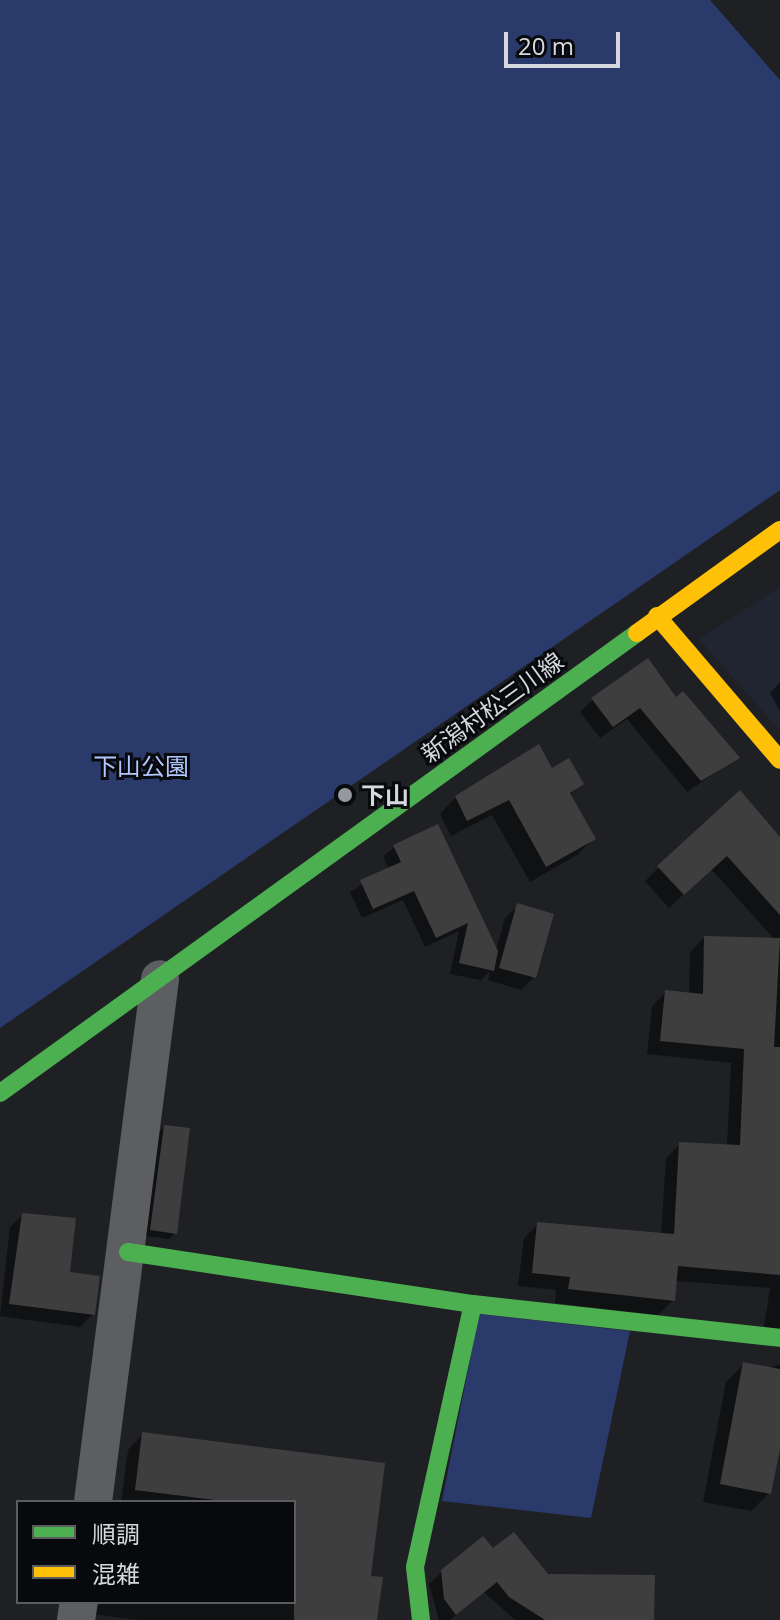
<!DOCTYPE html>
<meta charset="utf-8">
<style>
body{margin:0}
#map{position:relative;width:780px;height:1620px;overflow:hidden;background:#1f2024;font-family:"Open Sans","Noto Sans JP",sans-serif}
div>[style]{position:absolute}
.built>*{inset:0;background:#212531}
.green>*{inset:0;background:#2a3a6a}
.shadow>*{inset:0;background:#0007}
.building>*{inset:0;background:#3e3e3e}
.street>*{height:38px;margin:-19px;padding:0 19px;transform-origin:19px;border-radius:19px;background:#5c5e61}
.fast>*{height:18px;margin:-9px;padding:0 9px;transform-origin:9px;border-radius:9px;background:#4caf50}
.slow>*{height:18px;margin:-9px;padding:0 9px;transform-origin:9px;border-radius:9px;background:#ffc107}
.dots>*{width:22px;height:22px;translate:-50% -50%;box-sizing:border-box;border:4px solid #08090d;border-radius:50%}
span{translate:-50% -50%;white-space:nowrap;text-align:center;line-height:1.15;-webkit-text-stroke:6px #08090d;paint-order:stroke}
.street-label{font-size:24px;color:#d5d8dd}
.park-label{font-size:24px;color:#b0c6fd}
.poi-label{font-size:24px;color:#d5d8dd;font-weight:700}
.left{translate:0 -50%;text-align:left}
.legend{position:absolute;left:16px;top:1500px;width:280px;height:104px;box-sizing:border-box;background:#08090d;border:2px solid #5a5c60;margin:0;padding:10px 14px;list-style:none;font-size:24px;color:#d5d8dd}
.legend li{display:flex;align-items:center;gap:16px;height:40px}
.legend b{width:40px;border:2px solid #5a5c60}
.scale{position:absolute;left:504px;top:32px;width:116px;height:36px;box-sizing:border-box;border:4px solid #d5d8dd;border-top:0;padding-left:10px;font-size:24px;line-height:28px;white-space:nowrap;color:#d5d8dd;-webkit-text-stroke:6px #08090d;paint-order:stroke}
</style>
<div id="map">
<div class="built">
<div style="clip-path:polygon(780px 587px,780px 731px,699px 639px)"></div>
</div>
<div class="green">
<div style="clip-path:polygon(0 0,710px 0,780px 80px,780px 490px,0 1028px)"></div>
<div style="clip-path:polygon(479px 1314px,630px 1331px,591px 1518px,442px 1501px)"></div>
</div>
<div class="shadow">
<div style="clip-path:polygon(780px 682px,780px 711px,770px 693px)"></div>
<div style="clip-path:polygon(593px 699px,675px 700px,737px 758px,687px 792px,627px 719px,600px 738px,580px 712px)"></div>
<div style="clip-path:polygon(551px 770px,581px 784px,569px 796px,593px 839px,577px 855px,530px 882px,492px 815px,451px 836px,440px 814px,456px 797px)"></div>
<div style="clip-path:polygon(780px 840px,780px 1331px,764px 1327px,770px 1288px,675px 1281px,673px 1300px,658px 1315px,555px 1303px,556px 1290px,518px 1286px,524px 1238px,538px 1224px,661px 1235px,666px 1158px,680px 1144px,727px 1147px,731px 1063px,647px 1054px,652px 1006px,666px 992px,689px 995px,690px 952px,704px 938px,775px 940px,711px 869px,669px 908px,645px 881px,659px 867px)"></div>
<div style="clip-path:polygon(394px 847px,496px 951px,505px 918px,518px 906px,534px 977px,521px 990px,488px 980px,490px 971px,481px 980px,450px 974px,459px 931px,425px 947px,403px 900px,362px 918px,350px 892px,389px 869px,383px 857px)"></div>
<div style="clip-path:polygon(164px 1127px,175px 1233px,169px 1239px,145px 1236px,158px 1133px)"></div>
<div style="clip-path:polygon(23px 1215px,93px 1314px,80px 1327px,0 1316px,10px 1227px)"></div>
<div style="clip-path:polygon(744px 1364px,767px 1369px,780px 1364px,780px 1439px,769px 1493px,751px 1511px,703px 1502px,726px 1382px)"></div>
<div style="clip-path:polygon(143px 1434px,383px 1465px,368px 1577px,375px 1620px,139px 1620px,91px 1614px,93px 1602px,294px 1602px,294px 1502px,121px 1502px,128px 1450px)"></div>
<div style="clip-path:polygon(493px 1551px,547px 1576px,652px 1620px,515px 1620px,484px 1592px,450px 1620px,439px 1620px,429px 1584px,442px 1572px)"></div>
</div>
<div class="building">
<div style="clip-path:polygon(648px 658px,676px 697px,683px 691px,740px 758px,701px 781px,640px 708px,613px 727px,591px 698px)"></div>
<div style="clip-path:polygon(539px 744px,552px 768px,569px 758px,584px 784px,570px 793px,596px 839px,546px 867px,509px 800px,467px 821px,455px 796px)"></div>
<div style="clip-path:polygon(740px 790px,780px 837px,780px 915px,727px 856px,684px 895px,657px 866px)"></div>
<div style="clip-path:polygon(438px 824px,498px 951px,494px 971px,459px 963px,468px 923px,436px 938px,414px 891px,373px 909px,360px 880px,401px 862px,393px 845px)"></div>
<div style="clip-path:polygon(517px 903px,554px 914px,536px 978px,499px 968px)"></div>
<div style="clip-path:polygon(704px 936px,780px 938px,774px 1047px,780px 1047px,780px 1275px,678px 1266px,675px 1301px,568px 1289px,570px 1277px,532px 1273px,537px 1222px,674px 1234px,679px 1142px,740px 1145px,744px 1049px,660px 1041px,665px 990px,703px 994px)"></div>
<div style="clip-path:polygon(164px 1125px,190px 1128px,177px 1234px,150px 1230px)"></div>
<div style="clip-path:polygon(22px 1213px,76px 1218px,70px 1272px,100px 1276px,95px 1315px,9px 1304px)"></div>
<div style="clip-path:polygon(743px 1362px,780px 1369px,780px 1449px,771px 1494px,720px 1484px)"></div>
<div style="clip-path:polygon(142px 1432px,385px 1463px,371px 1576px,383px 1577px,377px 1620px,294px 1620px,294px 1502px,231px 1502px,135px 1490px)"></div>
<div style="clip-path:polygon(514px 1532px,548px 1574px,655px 1575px,654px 1620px,545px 1620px,509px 1597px,497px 1582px,456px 1615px,444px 1599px,441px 1570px,483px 1536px,493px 1548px)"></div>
</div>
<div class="street">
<div style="left:93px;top:1502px;width:527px;rotate:-82.7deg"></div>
<div style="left:76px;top:1620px;width:18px;rotate:-81deg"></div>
</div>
<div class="fast">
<div style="left:0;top:1093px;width:786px;rotate:-35.83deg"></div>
<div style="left:128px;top:1252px;width:349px;rotate:8.6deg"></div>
<div style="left:473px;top:1304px;width:309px;rotate:6.3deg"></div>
<div style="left:421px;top:1620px;width:53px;rotate:-96.5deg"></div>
<div style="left:415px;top:1567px;width:269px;rotate:-77.6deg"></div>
</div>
<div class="slow">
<div style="left:657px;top:616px;width:189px;rotate:49.5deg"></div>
<div style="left:637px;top:633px;width:176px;rotate:-35.8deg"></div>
</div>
<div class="dots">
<div style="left:345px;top:795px;background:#95989c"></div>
</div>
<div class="street-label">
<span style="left:492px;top:707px;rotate:-36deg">新潟村松三川線</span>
</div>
<div class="park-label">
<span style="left:141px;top:766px">下山公園</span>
</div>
<div class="poi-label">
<span class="left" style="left:361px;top:795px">下山</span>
</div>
<ul class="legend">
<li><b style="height:10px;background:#4caf50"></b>順調</li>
<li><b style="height:10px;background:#ffc107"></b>混雑</li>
</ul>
<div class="scale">20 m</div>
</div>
